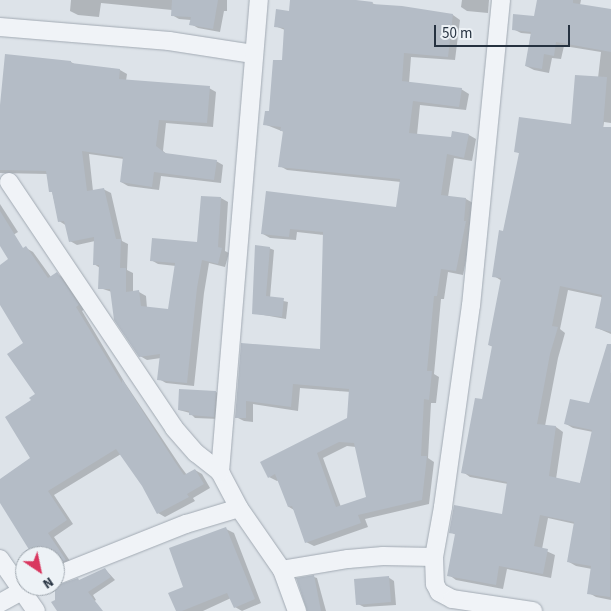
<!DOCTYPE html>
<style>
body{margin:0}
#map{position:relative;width:611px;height:611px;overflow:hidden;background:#dde3e9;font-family:"Source Sans 3",sans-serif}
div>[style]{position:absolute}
.shadow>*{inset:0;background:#0003}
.building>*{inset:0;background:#b4bcc6}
.roads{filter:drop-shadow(0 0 1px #a2aab3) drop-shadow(0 0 1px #a2aab3)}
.street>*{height:18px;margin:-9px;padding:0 9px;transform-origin:9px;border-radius:9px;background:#f0f3f7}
span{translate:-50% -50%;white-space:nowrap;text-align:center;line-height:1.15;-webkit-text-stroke:4px #edf2f6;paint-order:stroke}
.north{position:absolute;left:15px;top:546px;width:50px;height:50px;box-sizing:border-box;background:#edf2f6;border:1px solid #9da5ad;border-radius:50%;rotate:146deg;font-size:14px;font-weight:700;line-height:20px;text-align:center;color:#263240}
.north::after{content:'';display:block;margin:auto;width:18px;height:22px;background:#d9375f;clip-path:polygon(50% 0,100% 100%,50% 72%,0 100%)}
.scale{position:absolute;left:434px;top:25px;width:136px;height:22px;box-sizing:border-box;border:2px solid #263240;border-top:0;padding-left:6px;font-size:15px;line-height:18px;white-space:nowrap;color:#263240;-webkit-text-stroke:4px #edf2f6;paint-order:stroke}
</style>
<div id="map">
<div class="shadow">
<div style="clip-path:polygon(71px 0,227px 0,227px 11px,224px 11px,220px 32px,198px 28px,191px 24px,191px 20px,179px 19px,172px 15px,172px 10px,101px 3px,99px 17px,78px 15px,70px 11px)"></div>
<div style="clip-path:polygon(evenodd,291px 0,343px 0,372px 3px,378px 6px,401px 7px,453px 15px,460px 20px,455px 60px,411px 57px,409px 83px,461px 89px,469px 94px,466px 110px,420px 105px,417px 135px,452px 138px,453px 132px,469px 135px,476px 139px,472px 161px,454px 158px,448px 197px,466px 199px,473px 203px,473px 227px,463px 275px,448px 272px,444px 299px,441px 299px,434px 374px,439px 377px,436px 403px,431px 403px,428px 458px,434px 462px,429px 504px,365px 519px,368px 527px,314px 546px,306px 542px,294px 510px,289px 507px,279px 480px,277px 481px,269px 477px,349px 419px,351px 392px,300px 388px,298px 411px,253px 404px,253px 422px,244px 421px,236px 417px,242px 344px,321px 350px,324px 235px,297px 232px,296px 240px,270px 238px,263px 234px,397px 208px,401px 182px,287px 170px,280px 166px,284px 132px,264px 124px,270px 113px,283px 62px,285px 30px,275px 26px,290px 12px,291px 0,347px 446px,356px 447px,367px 498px,341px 507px,323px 458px,347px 446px)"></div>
<div style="clip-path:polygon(462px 0,489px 0,488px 13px,467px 11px,461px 7px)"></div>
<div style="clip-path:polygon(538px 0,581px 0,580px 5px,611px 10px,611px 123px,604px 122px,600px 149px,611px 150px,611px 334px,597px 328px,603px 299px,601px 297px,568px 290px,560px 329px,565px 333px,558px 358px,545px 426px,556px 427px,563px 432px,556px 479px,580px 484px,593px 432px,573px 428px,566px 424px,590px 404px,601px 370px,611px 373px,611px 600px,596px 597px,589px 593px,592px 569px,576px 566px,569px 562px,575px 524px,548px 518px,542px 549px,555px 555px,551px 578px,507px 569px,503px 589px,456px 580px,449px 575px,456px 535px,451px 532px,503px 515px,508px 484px,470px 477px,463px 472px,483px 400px,493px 347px,489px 345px,502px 281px,494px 276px,520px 154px,516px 151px,572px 125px,598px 78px,601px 52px,564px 46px,561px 59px,552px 58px,549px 73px,534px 70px,526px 66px,532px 34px,521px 33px,513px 29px,535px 18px)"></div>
<div style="clip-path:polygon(71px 62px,76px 65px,120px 70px,127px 74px,126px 81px,209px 88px,216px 92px,213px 127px,166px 123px,163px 151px,168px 155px,216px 161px,223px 165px,221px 183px,161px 176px,159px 190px,128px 186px,121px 182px,124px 159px,89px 154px,93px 191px,103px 189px,111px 193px,122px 241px,128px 244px,127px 270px,133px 273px,133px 292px,139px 292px,146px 296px,147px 308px,169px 310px,176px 266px,158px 264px,151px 260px,199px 244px,221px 198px,228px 202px,225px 251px,229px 253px,225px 267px,209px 263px,204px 293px,194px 386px,166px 383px,159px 379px,161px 358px,147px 360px,140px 356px,112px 292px,100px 288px,100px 268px,94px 264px,95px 241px,77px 245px,70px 241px,67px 226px,59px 221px,48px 174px,0 173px,0 106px)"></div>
<div style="clip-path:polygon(0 204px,18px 232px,0 243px)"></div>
<div style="clip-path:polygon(26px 248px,33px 252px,51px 277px,57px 274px,64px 278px,85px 309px,82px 311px,125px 383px,181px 467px,187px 475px,195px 470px,202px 474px,210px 488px,193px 498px,195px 501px,165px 517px,158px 513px,143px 485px,121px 454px,54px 495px,73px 524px,54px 537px,72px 564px,55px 571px,55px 556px,42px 556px,0 502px,0 480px,31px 458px,33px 401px,36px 394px,25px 343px,0 303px,0 266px)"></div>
<div style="clip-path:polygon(269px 248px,274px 250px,270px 298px,288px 302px,286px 319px,253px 313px)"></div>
<div style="clip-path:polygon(216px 392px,221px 395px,219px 419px,195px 418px,190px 413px,179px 410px)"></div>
<div style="clip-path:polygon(226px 529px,234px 533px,261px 603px,242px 611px,235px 607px,231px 598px,203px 611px,177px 611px,185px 588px)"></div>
<div style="clip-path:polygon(105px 569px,115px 580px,93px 595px,96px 600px,89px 605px,94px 611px,73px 611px,80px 581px)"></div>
<div style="clip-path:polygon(314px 577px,317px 578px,326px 611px,309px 611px)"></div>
<div style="clip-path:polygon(388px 577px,394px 581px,396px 605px,364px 607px,358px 604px)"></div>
</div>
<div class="building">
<div style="clip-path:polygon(172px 0,218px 0,213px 29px,189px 25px,191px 17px,171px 16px)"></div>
<div style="clip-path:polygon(evenodd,290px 0,356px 0,373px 2px,372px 4px,402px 6px,453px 14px,448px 57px,404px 53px,402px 81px,462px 88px,459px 107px,413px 101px,409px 133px,451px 137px,452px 131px,469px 134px,464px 158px,447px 154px,441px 195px,466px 198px,464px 221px,466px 221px,456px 271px,441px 269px,437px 296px,434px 296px,427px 371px,432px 371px,429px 400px,424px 399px,421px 456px,427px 456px,422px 500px,358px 515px,361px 523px,305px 543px,292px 506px,288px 507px,275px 474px,268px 478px,260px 462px,347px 418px,349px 389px,293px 384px,291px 407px,246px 401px,246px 418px,235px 418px,241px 343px,320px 349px,323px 232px,290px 229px,289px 237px,261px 234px,266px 191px,396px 207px,400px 179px,278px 167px,283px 131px,280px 131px,281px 127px,263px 125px,265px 111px,269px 111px,273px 60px,282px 60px,284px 28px,274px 27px,276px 9px,289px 11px,290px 0,339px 442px,354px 443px,366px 497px,336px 507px,317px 453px,339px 442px)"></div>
<div style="clip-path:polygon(537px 0,573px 0,573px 3px,611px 9px,611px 52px,556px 42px,554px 56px,544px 54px,542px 69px,525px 66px,531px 32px,512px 30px,513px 14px,534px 16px)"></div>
<div style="clip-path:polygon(5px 54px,71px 61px,71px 63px,120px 69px,119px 79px,210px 86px,207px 123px,159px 120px,156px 146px,165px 153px,217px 160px,214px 180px,154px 172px,152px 187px,120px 182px,123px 157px,82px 151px,87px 191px,104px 188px,116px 239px,121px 239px,120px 268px,126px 268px,126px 292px,139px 290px,141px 306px,168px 309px,175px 263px,150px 261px,152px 238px,197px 242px,201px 196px,221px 197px,218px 247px,222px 248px,218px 264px,202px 260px,197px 288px,187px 383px,157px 380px,160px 354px,139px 357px,114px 320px,110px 289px,98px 289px,99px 265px,93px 265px,94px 237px,69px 242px,64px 221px,58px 222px,52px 192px,49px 192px,46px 171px,0 170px,0 105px)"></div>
<div style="clip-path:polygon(575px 75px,607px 77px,603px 127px,611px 127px,611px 332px,595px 328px,602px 295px,560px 286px,552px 326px,558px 327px,550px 354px,537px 424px,556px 426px,549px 476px,580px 483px,592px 430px,564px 424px,570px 399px,589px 403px,607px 344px,611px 344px,610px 597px,587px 594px,591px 566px,567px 562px,574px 522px,540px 515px,534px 546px,548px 549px,543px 574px,499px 566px,496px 585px,447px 576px,455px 534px,449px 533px,454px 505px,502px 514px,507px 482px,461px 473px,475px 398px,482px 399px,492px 346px,488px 345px,501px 278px,492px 277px,499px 230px,503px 231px,519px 153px,514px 152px,519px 117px,571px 124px)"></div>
<div style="clip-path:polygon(0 211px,23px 248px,26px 246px,48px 278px,57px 272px,79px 305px,76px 307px,122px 383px,122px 379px,175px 462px,184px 475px,195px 469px,204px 484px,187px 494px,189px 497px,157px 514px,142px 486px,116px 449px,48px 491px,67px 520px,48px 533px,66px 560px,55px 565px,55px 556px,33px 556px,0 503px,0 479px,30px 458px,5px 417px,31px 400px,29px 398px,35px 394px,7px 354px,23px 343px,0 305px,0 265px,8px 259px,0 246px)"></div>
<div style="clip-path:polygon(255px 245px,270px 247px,266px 296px,284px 298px,282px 317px,252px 314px)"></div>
<div style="clip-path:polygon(179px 389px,216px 391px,214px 417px,189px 415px,189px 411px,178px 410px)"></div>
<div style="clip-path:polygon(226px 527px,255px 599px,234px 608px,227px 593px,182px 611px,176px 611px,168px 593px,183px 587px,169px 548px)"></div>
<div style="clip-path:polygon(105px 568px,111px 577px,88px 592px,103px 611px,57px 611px,51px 602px,55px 600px,55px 586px,78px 578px,79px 580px)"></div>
<div style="clip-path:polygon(314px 575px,321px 611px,307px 611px,296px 578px)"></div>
<div style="clip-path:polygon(389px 576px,391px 602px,356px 605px,354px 579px)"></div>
</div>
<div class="roads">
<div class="street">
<div style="left:501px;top:0;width:306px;rotate:95.6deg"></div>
<div style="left:471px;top:305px;width:204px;rotate:97.9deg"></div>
<div style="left:443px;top:507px;width:51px;rotate:100.2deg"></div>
<div style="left:434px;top:557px;width:27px;rotate:88deg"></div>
<div style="left:435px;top:584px;width:9px;rotate:63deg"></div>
<div style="left:439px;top:592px;width:15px;rotate:28deg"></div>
<div style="left:452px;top:599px;width:82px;rotate:8.4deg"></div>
<div style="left:0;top:27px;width:170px;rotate:4.7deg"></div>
<div style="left:169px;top:41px;width:85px;rotate:8.8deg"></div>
<div style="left:9px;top:182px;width:296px;rotate:56.1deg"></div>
<div style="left:174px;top:428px;width:33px;rotate:49deg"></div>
<div style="left:196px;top:453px;width:31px;rotate:38deg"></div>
<div style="left:220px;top:472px;width:41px;rotate:62.2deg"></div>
<div style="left:239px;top:508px;width:75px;rotate:55.3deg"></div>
<div style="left:282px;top:570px;width:44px;rotate:69.9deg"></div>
<div style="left:220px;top:472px;width:474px;rotate:-85.3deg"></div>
<div style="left:0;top:559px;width:63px;rotate:55.3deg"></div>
<div style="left:282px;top:570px;width:67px;rotate:-9.5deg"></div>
<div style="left:348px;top:559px;width:35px;rotate:-5deg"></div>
<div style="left:383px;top:556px;width:51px;rotate:1.1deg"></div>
<div style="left:55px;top:576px;width:141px;rotate:-21.7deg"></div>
<div style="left:186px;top:524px;width:55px;rotate:-16.8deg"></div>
<div style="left:0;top:603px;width:35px;rotate:-29deg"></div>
</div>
</div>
<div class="north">N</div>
<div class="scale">50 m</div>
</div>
